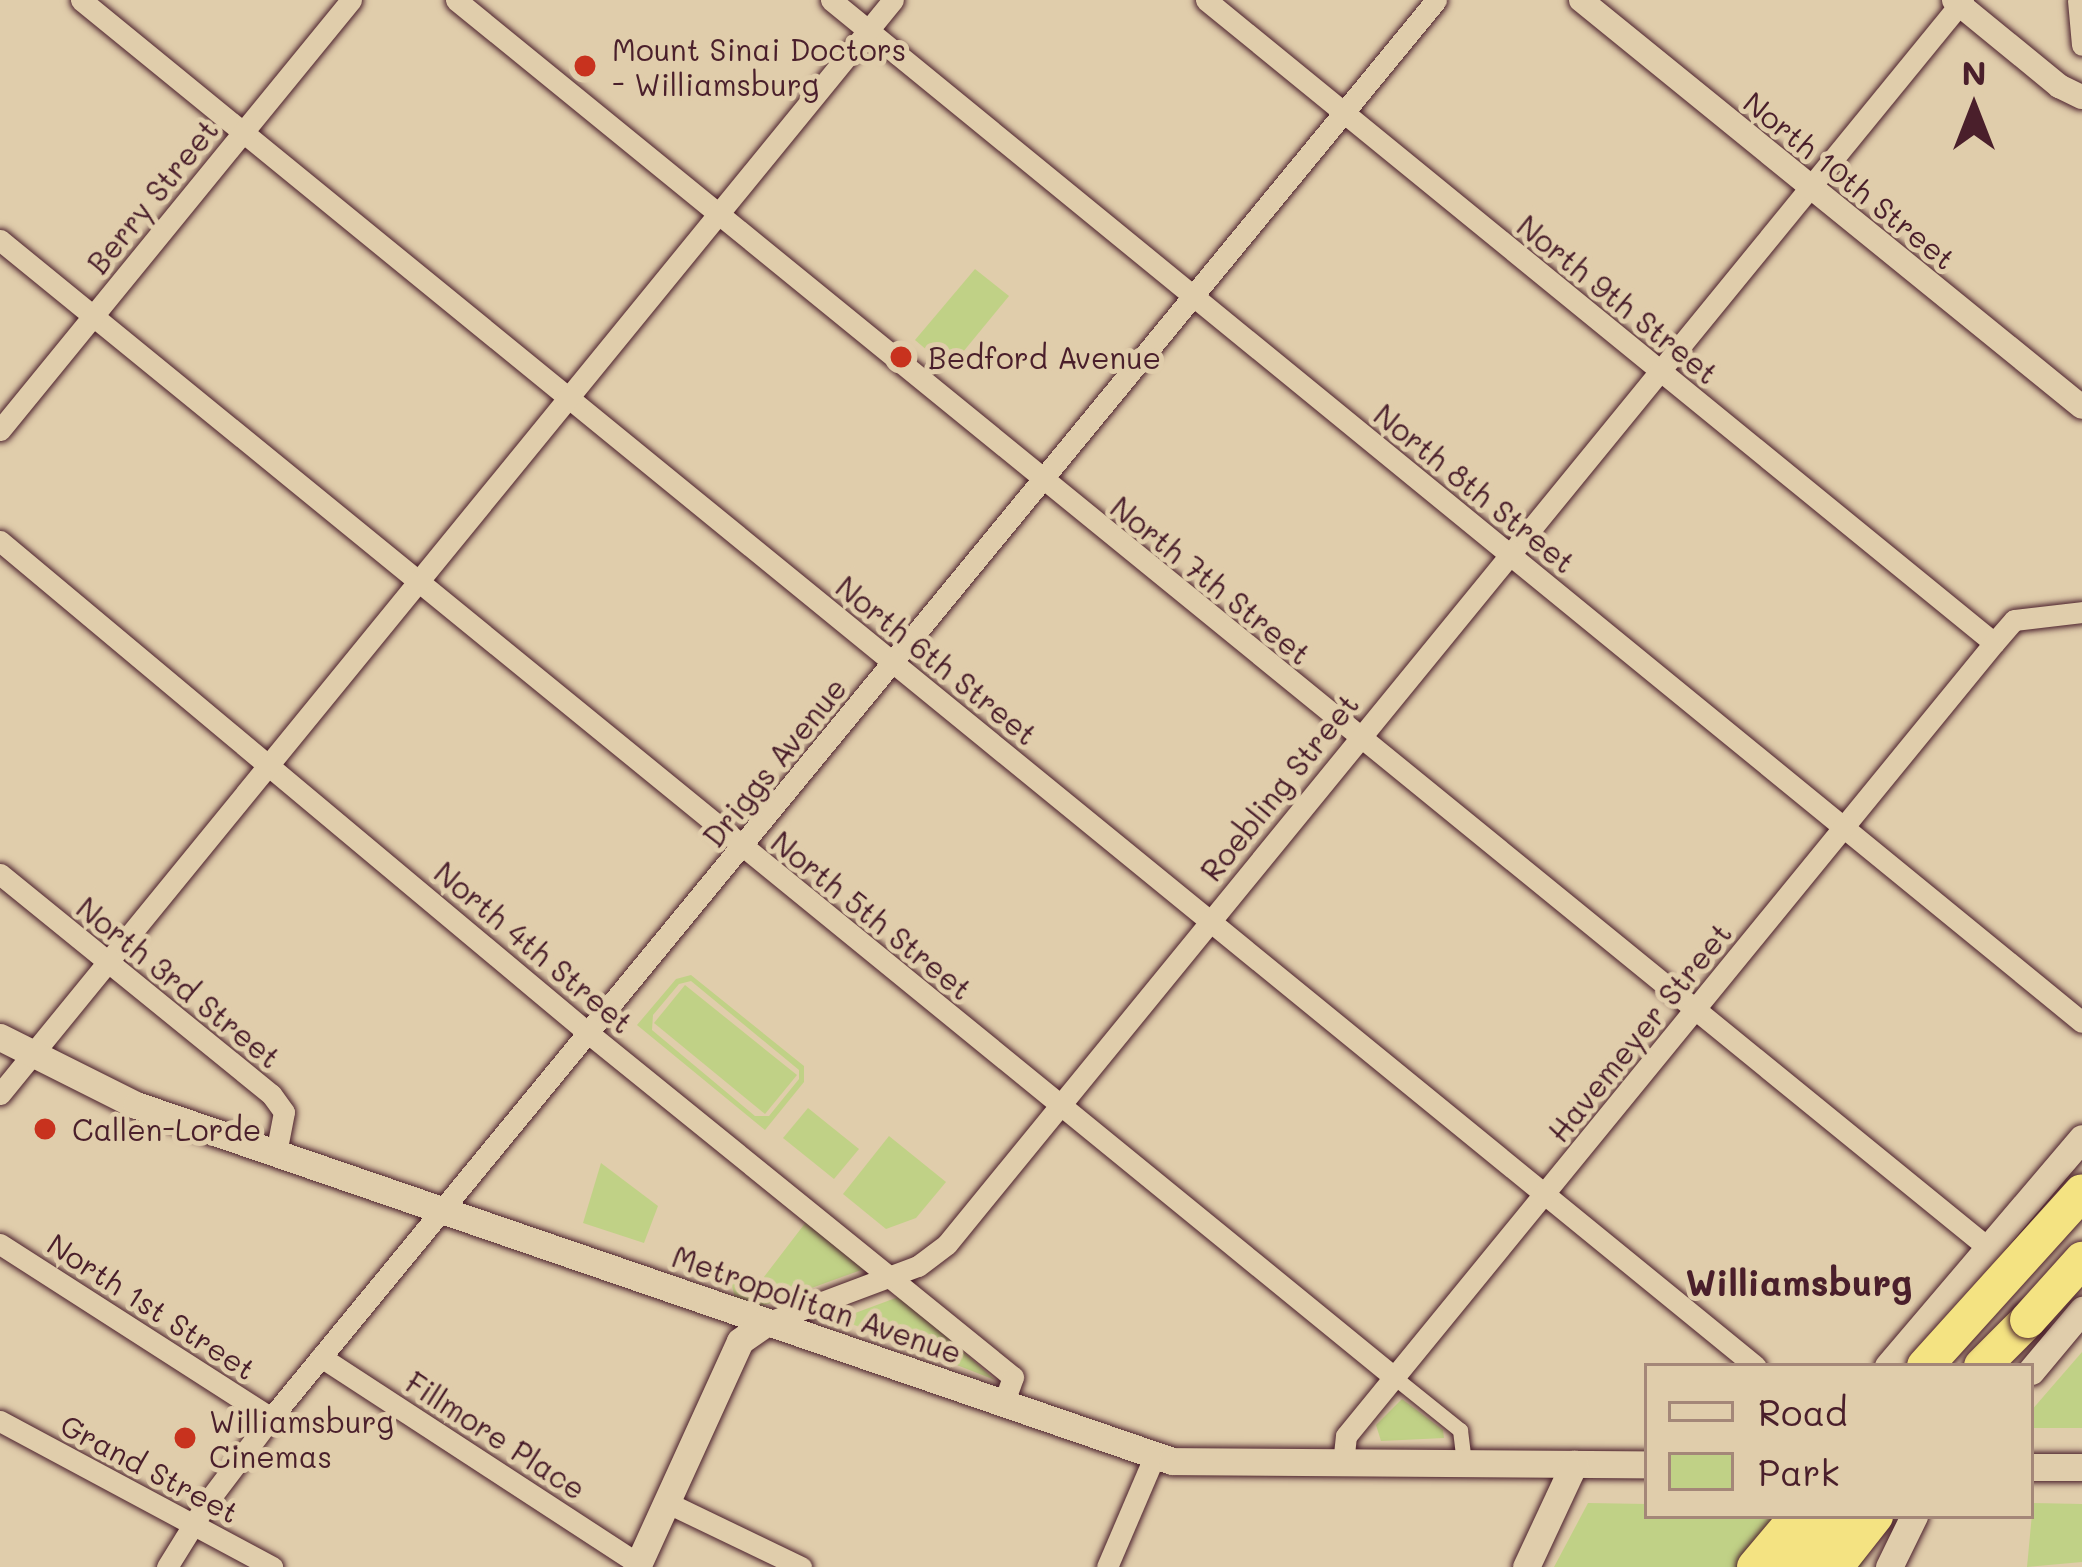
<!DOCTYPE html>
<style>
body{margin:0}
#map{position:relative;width:2082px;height:1567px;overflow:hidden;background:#e0cdab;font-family:Mali,sans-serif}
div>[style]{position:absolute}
.green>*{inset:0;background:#c0d186}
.roads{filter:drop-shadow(0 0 3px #4a1f2b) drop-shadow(0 0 3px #4a1f2b)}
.pedestrian>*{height:15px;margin:-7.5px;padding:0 7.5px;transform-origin:7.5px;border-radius:7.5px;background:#e0cdab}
.minor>*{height:21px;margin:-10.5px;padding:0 10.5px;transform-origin:10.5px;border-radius:10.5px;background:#e0cdab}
.tertiary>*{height:24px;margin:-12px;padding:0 12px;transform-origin:12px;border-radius:12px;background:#e0cdab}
.secondary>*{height:27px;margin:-13.5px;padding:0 13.5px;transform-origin:13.5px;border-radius:13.5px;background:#e0cdab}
.motorway>*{height:36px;margin:-18px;padding:0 18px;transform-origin:18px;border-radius:18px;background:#f4e382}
.bridges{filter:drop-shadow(0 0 3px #4a1f2b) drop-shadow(0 0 3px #4a1f2b)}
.motorway-bridge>*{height:36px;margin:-18px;padding:0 18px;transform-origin:18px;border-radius:18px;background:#f4e382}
.dots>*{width:33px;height:33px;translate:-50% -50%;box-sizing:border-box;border:6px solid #e0cdab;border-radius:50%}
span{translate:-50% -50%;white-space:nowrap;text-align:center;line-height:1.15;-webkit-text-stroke:10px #e0cdab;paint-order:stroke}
.poi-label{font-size:30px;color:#4a1f2b}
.left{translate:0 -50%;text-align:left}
.street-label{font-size:30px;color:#4a1f2b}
.quarter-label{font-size:36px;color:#4a1f2b;font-weight:700}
.legend{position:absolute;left:1644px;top:1363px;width:390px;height:156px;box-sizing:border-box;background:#e0cdab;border:3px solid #a48778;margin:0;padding:15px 21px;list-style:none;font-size:36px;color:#4a1f2b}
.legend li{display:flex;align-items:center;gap:24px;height:60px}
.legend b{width:60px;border:3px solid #a48778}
.north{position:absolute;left:1914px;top:48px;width:120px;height:120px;-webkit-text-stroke:9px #e0cdab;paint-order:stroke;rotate:0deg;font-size:33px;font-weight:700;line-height:48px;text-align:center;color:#4a1f2b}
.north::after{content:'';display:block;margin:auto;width:42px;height:54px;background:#4a1f2b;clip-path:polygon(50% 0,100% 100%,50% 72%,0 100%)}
</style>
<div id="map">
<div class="green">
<div style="clip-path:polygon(975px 269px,1009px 296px,949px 369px,915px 340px)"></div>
<div style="clip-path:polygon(evenodd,691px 975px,804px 1066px,804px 1082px,765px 1130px,637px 1025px,676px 979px,691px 975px,691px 981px,799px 1070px,799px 1079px,769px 1116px,755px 1116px,652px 1030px,653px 1015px,679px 984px,691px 981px)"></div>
<div style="clip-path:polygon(685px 985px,797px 1075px,765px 1114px,654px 1023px)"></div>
<div style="clip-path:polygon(808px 1108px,859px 1149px,834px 1179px,783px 1138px)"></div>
<div style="clip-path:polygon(889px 1136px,946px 1182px,916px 1218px,886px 1229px,843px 1194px)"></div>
<div style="clip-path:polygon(601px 1163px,658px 1206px,644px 1243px,583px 1223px)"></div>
<div style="clip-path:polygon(806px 1222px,864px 1269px,762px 1306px,735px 1298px,731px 1282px,754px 1290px)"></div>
<div style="clip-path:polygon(901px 1296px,995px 1380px,839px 1319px)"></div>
<div style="clip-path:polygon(2082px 1352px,2082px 1428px,2031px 1428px,2031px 1411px)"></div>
<div style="clip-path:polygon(1402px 1399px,1443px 1430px,1444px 1438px,1381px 1441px,1376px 1425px)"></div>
<div style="clip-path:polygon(1588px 1503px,1647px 1504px,1647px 1516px,1806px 1516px,1879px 1531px,1861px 1567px,1554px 1567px)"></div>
<div style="clip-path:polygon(2033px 1503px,2082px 1504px,2082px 1562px,2027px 1567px)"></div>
</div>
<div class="roads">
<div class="pedestrian">
<div style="left:1394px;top:1377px;width:85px;rotate:38.8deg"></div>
<div style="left:1460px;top:1430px;width:32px;rotate:83deg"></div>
</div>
<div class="minor">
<div style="left:81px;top:0;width:2161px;rotate:39.21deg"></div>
<div style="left:456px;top:0;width:1975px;rotate:39.16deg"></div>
<div style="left:831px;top:0;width:1615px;rotate:39.25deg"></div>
<div style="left:1206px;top:0;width:1017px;rotate:39.21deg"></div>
<div style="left:2078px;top:0;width:45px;rotate:84.9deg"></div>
<div style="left:0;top:240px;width:1799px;rotate:39.2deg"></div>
<div style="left:0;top:430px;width:555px;rotate:-50.78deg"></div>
<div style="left:0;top:541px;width:765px;rotate:39.91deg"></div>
<div style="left:587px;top:1032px;width:548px;rotate:39deg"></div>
<div style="left:1013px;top:1377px;width:27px;rotate:110deg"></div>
<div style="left:0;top:874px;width:349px;rotate:39.1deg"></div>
<div style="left:271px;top:1094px;width:22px;rotate:54deg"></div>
<div style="left:284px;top:1112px;width:42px;rotate:101deg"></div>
<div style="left:0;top:1094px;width:1412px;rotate:-50.78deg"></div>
<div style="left:0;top:1244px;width:322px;rotate:32.7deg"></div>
<div style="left:766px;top:1323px;width:162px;rotate:-20.6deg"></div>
<div style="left:918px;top:1266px;width:36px;rotate:-37deg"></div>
<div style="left:947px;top:1244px;width:1606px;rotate:-50.76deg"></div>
<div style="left:321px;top:1357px;width:379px;rotate:33.1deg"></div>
<div style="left:0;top:1421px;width:309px;rotate:28.2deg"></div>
<div style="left:1343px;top:1464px;width:28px;rotate:-84deg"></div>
<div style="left:1346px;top:1436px;width:1024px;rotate:-50.75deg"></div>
<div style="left:1994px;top:643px;width:30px;rotate:-49deg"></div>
<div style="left:2014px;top:620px;width:68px;rotate:-6.7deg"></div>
<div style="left:666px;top:1502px;width:150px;rotate:25.7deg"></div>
<div style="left:167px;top:1567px;width:78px;rotate:-58.2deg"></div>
<div style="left:208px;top:1501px;width:104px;rotate:-52.8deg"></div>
<div style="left:271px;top:1418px;width:1835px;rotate:-50.59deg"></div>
<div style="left:1107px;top:1567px;width:122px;rotate:-66.8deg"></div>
</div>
<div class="tertiary">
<div style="left:1581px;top:0;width:645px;rotate:39.09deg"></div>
<div style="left:1954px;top:0;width:136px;rotate:39.3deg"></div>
<div style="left:2059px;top:86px;width:25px;rotate:26deg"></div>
</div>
<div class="secondary">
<div style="left:0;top:1037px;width:152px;rotate:26.6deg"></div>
<div style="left:136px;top:1105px;width:1095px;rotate:18.96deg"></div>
<div style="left:1172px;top:1461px;width:475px;rotate:0.4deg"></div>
<div style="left:1888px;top:1366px;width:299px;rotate:-49.6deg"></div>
<div style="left:2031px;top:1371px;width:80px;rotate:-50.1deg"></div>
<div style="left:2031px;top:1467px;width:51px"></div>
<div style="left:637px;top:1567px;width:248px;rotate:-65.5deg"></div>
<div style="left:740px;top:1341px;width:32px;rotate:-35deg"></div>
<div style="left:1526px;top:1567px;width:114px;rotate:-65deg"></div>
<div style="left:1889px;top:1567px;width:57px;rotate:-63.9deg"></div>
</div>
<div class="motorway">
<div style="left:1982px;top:1366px;width:65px;rotate:-45deg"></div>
<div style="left:1755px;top:1567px;width:67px;rotate:-49.9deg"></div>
<div style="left:1794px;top:1567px;width:67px;rotate:-49.9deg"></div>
<div style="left:1835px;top:1567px;width:65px;rotate:-51.9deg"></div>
</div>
</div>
<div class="bridges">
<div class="motorway-bridge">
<div style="left:2028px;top:1320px;width:81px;rotate:-48deg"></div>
<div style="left:1925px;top:1366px;width:234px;rotate:-47.9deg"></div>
</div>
</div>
<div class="dots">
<div style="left:585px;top:66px;background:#c8321e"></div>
<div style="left:901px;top:357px;background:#c8321e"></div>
<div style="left:45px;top:1129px;background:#c8321e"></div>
<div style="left:185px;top:1438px;background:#c8321e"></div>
</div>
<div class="poi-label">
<span class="left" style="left:612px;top:66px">Mount Sinai Doctors<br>- Williamsburg</span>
<span class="left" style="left:928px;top:357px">Bedford Avenue</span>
<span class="left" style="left:72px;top:1129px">Callen-Lorde</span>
<span class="left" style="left:209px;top:1438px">Williamsburg<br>Cinemas</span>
</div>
<div class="street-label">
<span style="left:1850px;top:180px;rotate:39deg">North 10th Street</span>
<span style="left:152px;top:196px;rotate:-51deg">Berry Street</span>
<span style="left:1618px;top:299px;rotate:39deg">North 9th Street</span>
<span style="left:1475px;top:488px;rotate:39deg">North 8th Street</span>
<span style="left:1211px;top:580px;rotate:39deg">North 7th Street</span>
<span style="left:937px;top:660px;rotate:39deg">North 6th Street</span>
<span style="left:774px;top:762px;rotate:-51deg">Driggs Avenue</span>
<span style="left:1279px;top:787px;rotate:-51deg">Roebling Street</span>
<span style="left:872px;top:915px;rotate:39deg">North 5th Street</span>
<span style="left:534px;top:947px;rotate:40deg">North 4th Street</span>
<span style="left:179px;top:982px;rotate:39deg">North 3rd Street</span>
<span style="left:1639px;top:1032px;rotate:-51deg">Havemeyer Street</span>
<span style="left:817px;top:1304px;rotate:19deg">Metropolitan Avenue</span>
<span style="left:152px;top:1306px;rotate:33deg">North 1st Street</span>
<span style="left:496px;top:1435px;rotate:33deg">Fillmore Place</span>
<span style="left:150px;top:1468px;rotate:28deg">Grand Street</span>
</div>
<div class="quarter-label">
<span style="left:1799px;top:1282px">Williamsburg</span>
</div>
<ul class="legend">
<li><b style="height:15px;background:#e0cdab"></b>Road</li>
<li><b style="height:33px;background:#c0d186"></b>Park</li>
</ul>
<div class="north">N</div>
</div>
